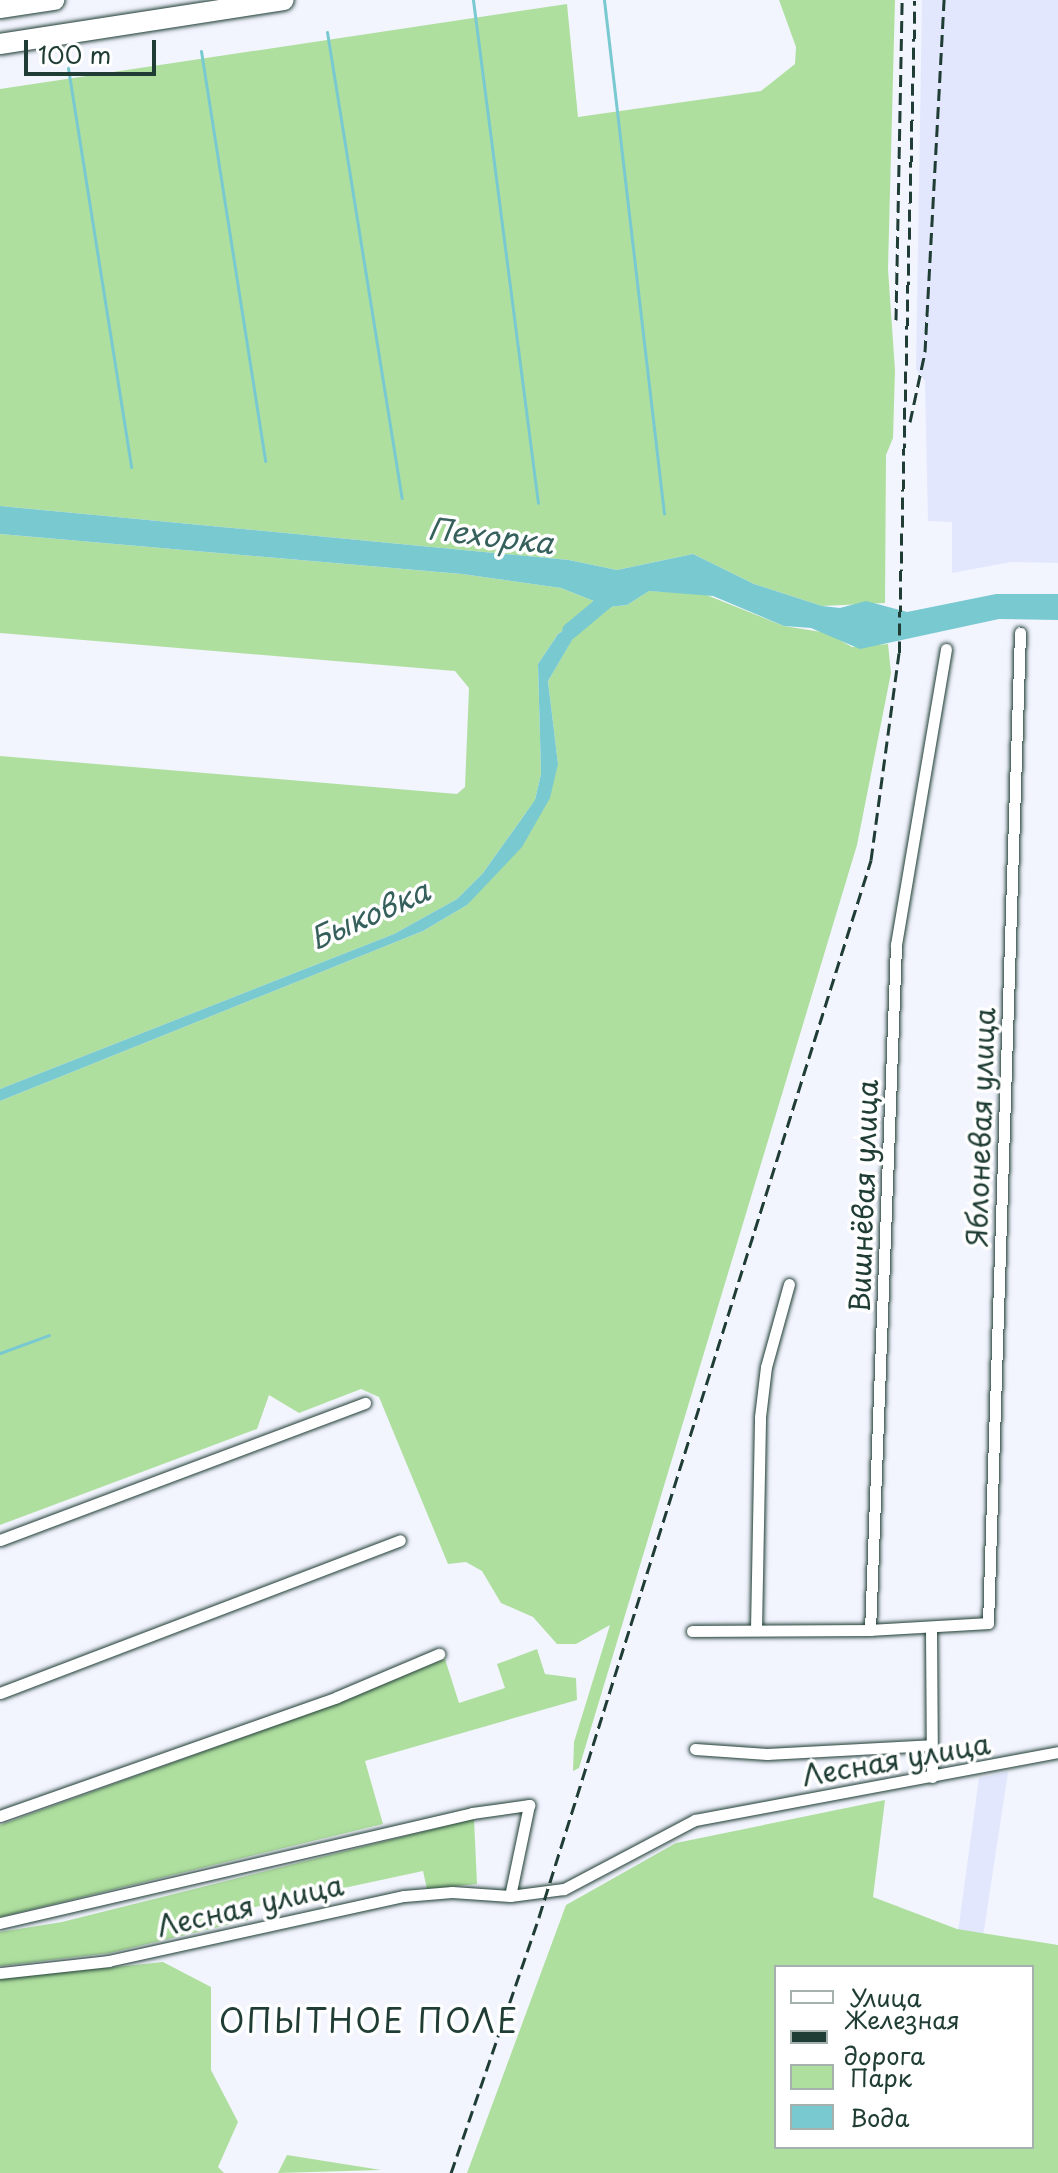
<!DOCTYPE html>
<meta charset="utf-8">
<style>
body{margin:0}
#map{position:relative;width:1058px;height:2173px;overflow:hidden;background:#f2f4fe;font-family:"Playpen Sans",sans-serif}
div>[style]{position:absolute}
.built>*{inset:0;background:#e2e7fd}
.green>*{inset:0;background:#afdf9f}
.water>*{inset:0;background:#79c9d1}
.stream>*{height:3px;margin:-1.5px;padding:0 1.5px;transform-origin:1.5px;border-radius:1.5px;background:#79c9d1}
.river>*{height:16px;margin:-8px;padding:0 8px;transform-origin:8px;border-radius:8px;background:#79c9d1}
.roads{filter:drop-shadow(0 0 2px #1f3d34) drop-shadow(0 0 2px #1f3d34)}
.street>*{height:11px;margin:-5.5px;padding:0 5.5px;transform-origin:5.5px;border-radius:5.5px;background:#fff}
.highway>*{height:20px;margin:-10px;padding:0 10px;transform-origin:10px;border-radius:10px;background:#fff}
.rail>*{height:3px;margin-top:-1.5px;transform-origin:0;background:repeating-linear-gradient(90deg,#1f3d34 0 12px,transparent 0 18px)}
span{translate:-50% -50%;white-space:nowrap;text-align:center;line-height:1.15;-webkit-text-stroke:7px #fff;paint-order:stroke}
.street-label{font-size:28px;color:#1f3d34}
.water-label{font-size:30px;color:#36605b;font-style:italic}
.quarter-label{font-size:32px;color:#1f3d34;letter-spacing:2px}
.legend{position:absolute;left:774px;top:1965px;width:260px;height:184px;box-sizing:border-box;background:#fff;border:2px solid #a5b1ae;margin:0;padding:10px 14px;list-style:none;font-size:24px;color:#1f3d34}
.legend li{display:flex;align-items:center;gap:16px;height:40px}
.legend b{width:40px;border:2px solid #a5b1ae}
.scale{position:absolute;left:24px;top:40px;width:132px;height:36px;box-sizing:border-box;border:4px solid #1f3d34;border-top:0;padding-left:10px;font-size:24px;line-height:28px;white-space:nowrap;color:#1f3d34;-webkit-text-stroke:6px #fff;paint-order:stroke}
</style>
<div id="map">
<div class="built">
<div style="clip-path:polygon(922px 0,1058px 0,1058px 563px,1011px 562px,952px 573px,952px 522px,928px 521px,925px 381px,916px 369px)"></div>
<div style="clip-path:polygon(1008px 1772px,982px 1943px,957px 1939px,979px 1778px)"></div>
</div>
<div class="green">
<div style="clip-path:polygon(779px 0,895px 0,888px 269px,895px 370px,893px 438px,886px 455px,885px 603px,822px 606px,754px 584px,693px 554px,617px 570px,569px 560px,0 506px,0 89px,567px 4px,578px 117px,761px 91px,795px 64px,796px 47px)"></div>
<div style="clip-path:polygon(0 534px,462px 574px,561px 588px,609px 607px,627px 605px,649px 591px,704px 594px,784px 626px,828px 633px,852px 647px,888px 644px,891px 673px,857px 845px,579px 1768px,573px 1771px,574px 1742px,610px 1625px,576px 1644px,557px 1644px,533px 1617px,501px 1603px,482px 1571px,466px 1562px,448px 1564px,379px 1397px,361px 1389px,299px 1413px,269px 1395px,257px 1429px,0 1525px,0 1101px,423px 931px,467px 905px,558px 764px,548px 681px,584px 619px,558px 634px,538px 664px,541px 774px,535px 800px,483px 873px,457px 899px,394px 934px,0 1089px,0 756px,457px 794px,465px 787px,469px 688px,455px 671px,0 633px)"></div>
<div style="clip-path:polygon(537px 1649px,545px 1674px,576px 1678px,577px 1700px,365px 1761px,383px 1824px,0 1917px,0 1825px,344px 1701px,445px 1659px,459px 1703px,505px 1688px,497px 1664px)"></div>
<div style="clip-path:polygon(evenodd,885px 1800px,873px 1897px,957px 1929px,1058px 1945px,1058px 2173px,467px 2173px,566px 1905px,676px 1843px,885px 1800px,1032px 1967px,1032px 2147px,776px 2147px,776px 1967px,1032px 1967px)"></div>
<div style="clip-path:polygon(474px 1819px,477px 1884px,427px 1889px,423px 1871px,246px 1909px,248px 1920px,110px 1953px,0 1966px,0 1932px,62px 1922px)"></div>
<div style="clip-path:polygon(163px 1962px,211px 1987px,211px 2070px,238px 2122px,218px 2167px,224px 2173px,0 2173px,0 1979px)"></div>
<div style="clip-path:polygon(287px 2155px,381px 2170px,278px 2173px)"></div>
</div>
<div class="water">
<div style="clip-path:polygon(0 506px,569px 560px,617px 570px,693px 554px,754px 584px,822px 606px,840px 608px,866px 601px,907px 612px,996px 594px,1058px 594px,1058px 620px,999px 619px,860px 649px,811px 628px,784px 626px,713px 596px,649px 591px,627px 605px,609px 607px,561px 588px,462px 574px,0 534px)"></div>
<div style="clip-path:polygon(585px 618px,548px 681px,558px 764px,550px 798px,522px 847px,467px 905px,423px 931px,0 1101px,0 1089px,394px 934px,457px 899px,483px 873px,535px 800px,541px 774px,538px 664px,558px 634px)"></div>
</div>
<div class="stream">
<div style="left:473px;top:0;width:507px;rotate:82.64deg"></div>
<div style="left:604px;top:0;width:517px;rotate:83.34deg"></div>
<div style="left:327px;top:32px;width:472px;rotate:80.9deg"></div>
<div style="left:201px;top:51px;width:415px;rotate:81.1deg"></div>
<div style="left:68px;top:68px;width:404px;rotate:81deg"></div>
<div style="left:0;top:1353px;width:52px;rotate:-20.2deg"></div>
</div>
<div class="river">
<div style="left:570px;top:631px;width:62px;rotate:-39.8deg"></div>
</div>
<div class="roads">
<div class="street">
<div style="left:946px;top:649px;width:300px;rotate:99.6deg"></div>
<div style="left:896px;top:945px;width:685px;rotate:92.17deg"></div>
<div style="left:870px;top:1630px;width:118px;rotate:-3.4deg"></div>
<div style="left:988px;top:1623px;width:991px;rotate:-88.15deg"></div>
<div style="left:0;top:1540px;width:390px;rotate:-20.6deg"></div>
<div style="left:756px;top:1629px;width:212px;rotate:-88.9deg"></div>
<div style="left:760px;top:1417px;width:50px;rotate:-83.2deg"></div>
<div style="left:766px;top:1367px;width:86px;rotate:-74.5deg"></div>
<div style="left:931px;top:1629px;width:148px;rotate:89.6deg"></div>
<div style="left:692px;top:1631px;width:178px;rotate:-0.3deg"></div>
<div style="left:0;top:1693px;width:428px;rotate:-20.9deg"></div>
<div style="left:695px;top:1749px;width:72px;rotate:4deg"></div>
<div style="left:767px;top:1754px;width:164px;rotate:-3.1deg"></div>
<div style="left:0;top:1816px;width:357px;rotate:-19.4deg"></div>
<div style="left:337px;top:1697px;width:111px;rotate:-22.9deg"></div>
<div style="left:0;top:1923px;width:485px;rotate:-13.1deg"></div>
<div style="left:472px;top:1813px;width:58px;rotate:-8deg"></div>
<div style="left:529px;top:1805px;width:93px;rotate:101.8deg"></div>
<div style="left:0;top:1973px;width:109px;rotate:-6.3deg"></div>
<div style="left:108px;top:1961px;width:303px;rotate:-12.4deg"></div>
<div style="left:404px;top:1896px;width:48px;rotate:-4.8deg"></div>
<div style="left:452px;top:1892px;width:58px;rotate:3.9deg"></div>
<div style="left:510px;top:1896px;width:54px;rotate:-7.4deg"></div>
<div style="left:564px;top:1889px;width:148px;rotate:-27.8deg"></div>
<div style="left:695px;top:1820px;width:369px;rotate:-10.6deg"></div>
</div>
<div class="highway">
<div style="left:0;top:8px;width:55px;rotate:-8.4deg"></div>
<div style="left:0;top:44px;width:287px;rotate:-8.8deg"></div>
</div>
</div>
<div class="rail">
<div style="left:896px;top:320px;width:320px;rotate:-88.9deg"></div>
<div style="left:910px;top:422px;width:72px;rotate:-77.9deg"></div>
<div style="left:925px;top:352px;width:353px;rotate:-86.9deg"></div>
<div style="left:451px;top:2173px;width:271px;rotate:-71deg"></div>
<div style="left:539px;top:1917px;width:1108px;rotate:-72.56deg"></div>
<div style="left:871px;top:860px;width:209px;rotate:-82.3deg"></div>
<div style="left:899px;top:653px;width:653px;rotate:-88.6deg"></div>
</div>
<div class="street-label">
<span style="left:980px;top:1127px;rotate:-88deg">Яблоневая улица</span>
<span style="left:863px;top:1196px;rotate:-88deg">Вишнёвая улица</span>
<span style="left:896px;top:1759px;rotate:-10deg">Лесная улица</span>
<span style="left:250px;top:1905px;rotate:-13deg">Лесная улица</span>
</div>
<div class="water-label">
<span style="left:491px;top:535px;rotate:7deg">Пехорка</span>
<span style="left:369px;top:914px;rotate:-24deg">Быковка</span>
</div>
<div class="quarter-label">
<span style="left:369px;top:2020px">ОПЫТНОЕ ПОЛЕ</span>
</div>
<ul class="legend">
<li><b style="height:10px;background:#fff"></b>Улица</li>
<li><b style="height:10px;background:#1f3d34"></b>Железная дорога</li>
<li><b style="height:22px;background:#afdf9f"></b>Парк</li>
<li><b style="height:22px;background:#79c9d1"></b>Вода</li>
</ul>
<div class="scale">100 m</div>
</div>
